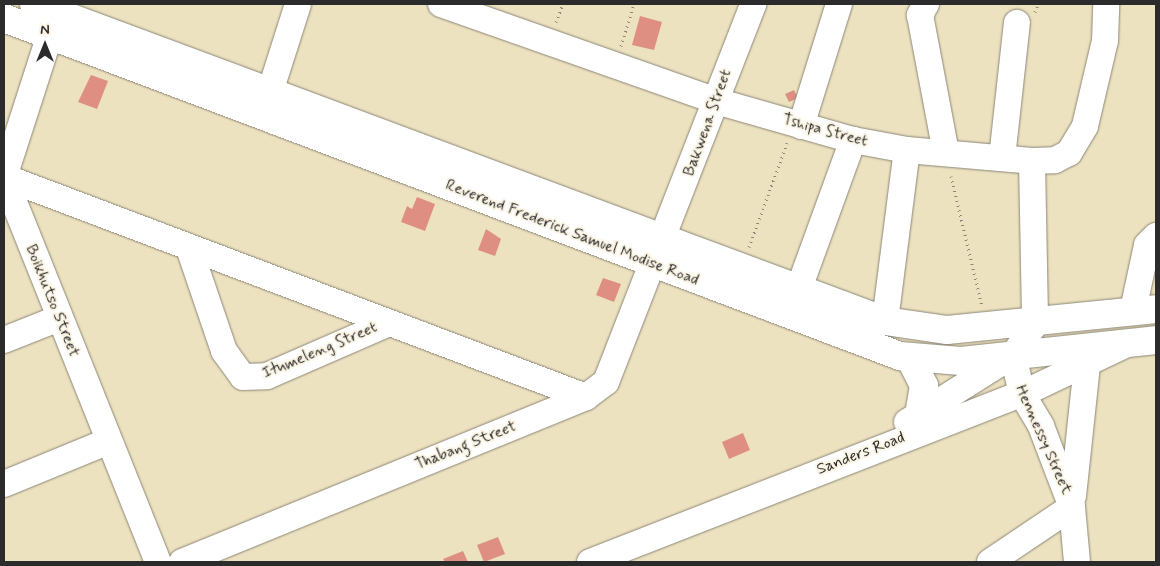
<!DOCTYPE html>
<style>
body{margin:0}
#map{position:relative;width:1160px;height:566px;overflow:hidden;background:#ede2c0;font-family:Mynerve,sans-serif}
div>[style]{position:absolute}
.building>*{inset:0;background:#de8f82}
.path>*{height:3px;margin-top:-1.5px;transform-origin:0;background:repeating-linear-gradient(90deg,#8c8676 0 1px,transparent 0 5px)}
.roads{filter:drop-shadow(0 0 1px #8c8676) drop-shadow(0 0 1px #8c8676)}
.minor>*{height:26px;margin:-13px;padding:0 13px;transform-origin:13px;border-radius:13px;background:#fff}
.major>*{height:28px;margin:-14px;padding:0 14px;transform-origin:14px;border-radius:14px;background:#fff}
span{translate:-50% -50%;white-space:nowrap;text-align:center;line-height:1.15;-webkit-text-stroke:4px #fcf5e5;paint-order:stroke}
.street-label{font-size:16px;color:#2b2b2b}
.frame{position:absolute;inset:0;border:5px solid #2b2b2b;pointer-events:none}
.north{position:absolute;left:20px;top:20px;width:50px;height:50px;-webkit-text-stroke:4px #fcf5e5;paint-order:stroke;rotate:0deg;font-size:14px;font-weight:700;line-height:20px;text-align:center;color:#2b2b2b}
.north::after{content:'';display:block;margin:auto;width:18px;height:22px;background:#2b2b2b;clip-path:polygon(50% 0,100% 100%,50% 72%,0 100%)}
</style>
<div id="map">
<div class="building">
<div style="clip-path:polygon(640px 16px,662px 22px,654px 50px,632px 45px)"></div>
<div style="clip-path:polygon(91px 75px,108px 81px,97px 109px,78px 102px)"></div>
<div style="clip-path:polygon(794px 90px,798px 98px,789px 102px,785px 94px)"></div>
<div style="clip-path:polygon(417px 197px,435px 204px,425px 231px,401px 222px,407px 206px,412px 209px)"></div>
<div style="clip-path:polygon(486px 229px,501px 239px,495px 256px,478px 250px)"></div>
<div style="clip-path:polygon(603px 278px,621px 284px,614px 302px,596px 295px)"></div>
<div style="clip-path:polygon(743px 433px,750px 450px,729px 459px,722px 442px)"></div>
<div style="clip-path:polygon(498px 537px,505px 554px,484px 562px,477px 545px)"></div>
<div style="clip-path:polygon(463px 551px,468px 562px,445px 562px,443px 559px)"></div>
</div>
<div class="path">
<div style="left:1035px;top:12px;width:9px;rotate:-69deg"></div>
<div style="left:556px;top:22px;width:19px;rotate:-69deg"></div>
<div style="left:621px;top:46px;width:44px;rotate:-72.8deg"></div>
<div style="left:951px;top:176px;width:134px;rotate:76.6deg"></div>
<div style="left:749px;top:247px;width:111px;rotate:-69.9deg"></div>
</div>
<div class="roads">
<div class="minor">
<div style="left:441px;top:4px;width:292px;rotate:19.4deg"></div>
<div style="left:716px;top:101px;width:142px;rotate:15.9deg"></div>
<div style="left:853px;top:140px;width:55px;rotate:10.5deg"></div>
<div style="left:907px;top:150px;width:125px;rotate:5deg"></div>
<div style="left:1032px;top:161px;width:23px;rotate:-2deg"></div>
<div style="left:1055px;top:160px;width:16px;rotate:-27deg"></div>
<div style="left:1069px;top:153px;width:31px;rotate:-59deg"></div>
<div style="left:1085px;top:126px;width:87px;rotate:-76.8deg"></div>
<div style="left:1105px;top:41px;width:37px;rotate:-88deg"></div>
<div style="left:926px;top:4px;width:13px;rotate:119deg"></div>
<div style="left:920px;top:15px;width:139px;rotate:79.3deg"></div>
<div style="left:270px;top:92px;width:92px;rotate:-72.3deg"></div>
<div style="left:801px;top:126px;width:128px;rotate:-72.7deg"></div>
<div style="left:1002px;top:158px;width:136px;rotate:-83.7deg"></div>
<div style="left:1032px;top:161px;width:163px;rotate:88.9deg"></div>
<div style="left:1035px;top:324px;width:38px;rotate:125deg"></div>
<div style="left:1013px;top:355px;width:40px;rotate:77deg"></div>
<div style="left:1022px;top:394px;width:37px;rotate:59deg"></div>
<div style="left:1041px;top:426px;width:87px;rotate:69.1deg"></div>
<div style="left:1072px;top:507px;width:55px;rotate:84.8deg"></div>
<div style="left:4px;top:177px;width:622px;rotate:20.71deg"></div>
<div style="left:4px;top:177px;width:415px;rotate:68.2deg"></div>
<div style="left:4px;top:177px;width:149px;rotate:-72.1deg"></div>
<div style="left:189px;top:248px;width:109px;rotate:71.2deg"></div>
<div style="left:224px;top:351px;width:32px;rotate:54deg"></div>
<div style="left:243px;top:377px;width:24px;rotate:-2deg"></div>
<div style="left:267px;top:376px;width:133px;rotate:-23.5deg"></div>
<div style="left:798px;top:291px;width:161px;rotate:-70deg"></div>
<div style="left:1133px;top:310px;width:66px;rotate:-77.8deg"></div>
<div style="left:1147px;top:245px;width:13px;rotate:-45deg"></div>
<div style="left:885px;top:321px;width:172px;rotate:-82.7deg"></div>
<div style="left:4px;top:340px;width:57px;rotate:-21.6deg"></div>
<div style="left:907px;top:422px;width:125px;rotate:-32.3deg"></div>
<div style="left:4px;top:484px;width:113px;rotate:-22.3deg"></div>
<div style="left:1073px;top:496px;width:133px;rotate:-83.9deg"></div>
<div style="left:182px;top:562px;width:436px;rotate:-22.2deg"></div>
<div style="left:586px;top:397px;width:25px;rotate:-37deg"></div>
<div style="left:606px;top:382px;width:406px;rotate:-68.7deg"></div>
<div style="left:590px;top:562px;width:464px;rotate:-21.3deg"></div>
<div style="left:1022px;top:394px;width:116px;rotate:-25.5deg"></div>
<div style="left:990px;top:562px;width:99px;rotate:-33.9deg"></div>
</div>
<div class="major">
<div style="left:34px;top:4px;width:908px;rotate:20.43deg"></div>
<div style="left:885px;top:321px;width:63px;rotate:8.3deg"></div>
<div style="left:947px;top:330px;width:210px;rotate:-5.7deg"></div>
<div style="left:4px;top:18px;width:958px;rotate:20.67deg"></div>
<div style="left:900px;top:356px;width:61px;rotate:4.7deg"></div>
<div style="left:961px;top:361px;width:196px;rotate:-6.1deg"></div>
<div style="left:910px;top:358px;width:31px;rotate:63deg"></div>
<div style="left:924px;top:386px;width:27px;rotate:100deg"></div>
</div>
</div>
<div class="street-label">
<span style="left:708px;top:123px;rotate:-70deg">Bakwena Street</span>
<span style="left:825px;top:131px;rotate:15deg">Tshipa Street</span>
<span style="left:572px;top:233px;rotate:21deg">Reverend Frederick Samuel Modise Road</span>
<span style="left:52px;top:301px;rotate:68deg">Boikhutso Street</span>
<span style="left:320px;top:351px;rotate:-23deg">Itumeleng Street</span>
<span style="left:1043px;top:440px;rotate:66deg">Hennessy Street</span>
<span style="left:466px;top:446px;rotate:-22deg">Thabang Street</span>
<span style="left:861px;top:454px;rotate:-21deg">Sanders Road</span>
</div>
<div class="frame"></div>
<div class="north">N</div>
</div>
